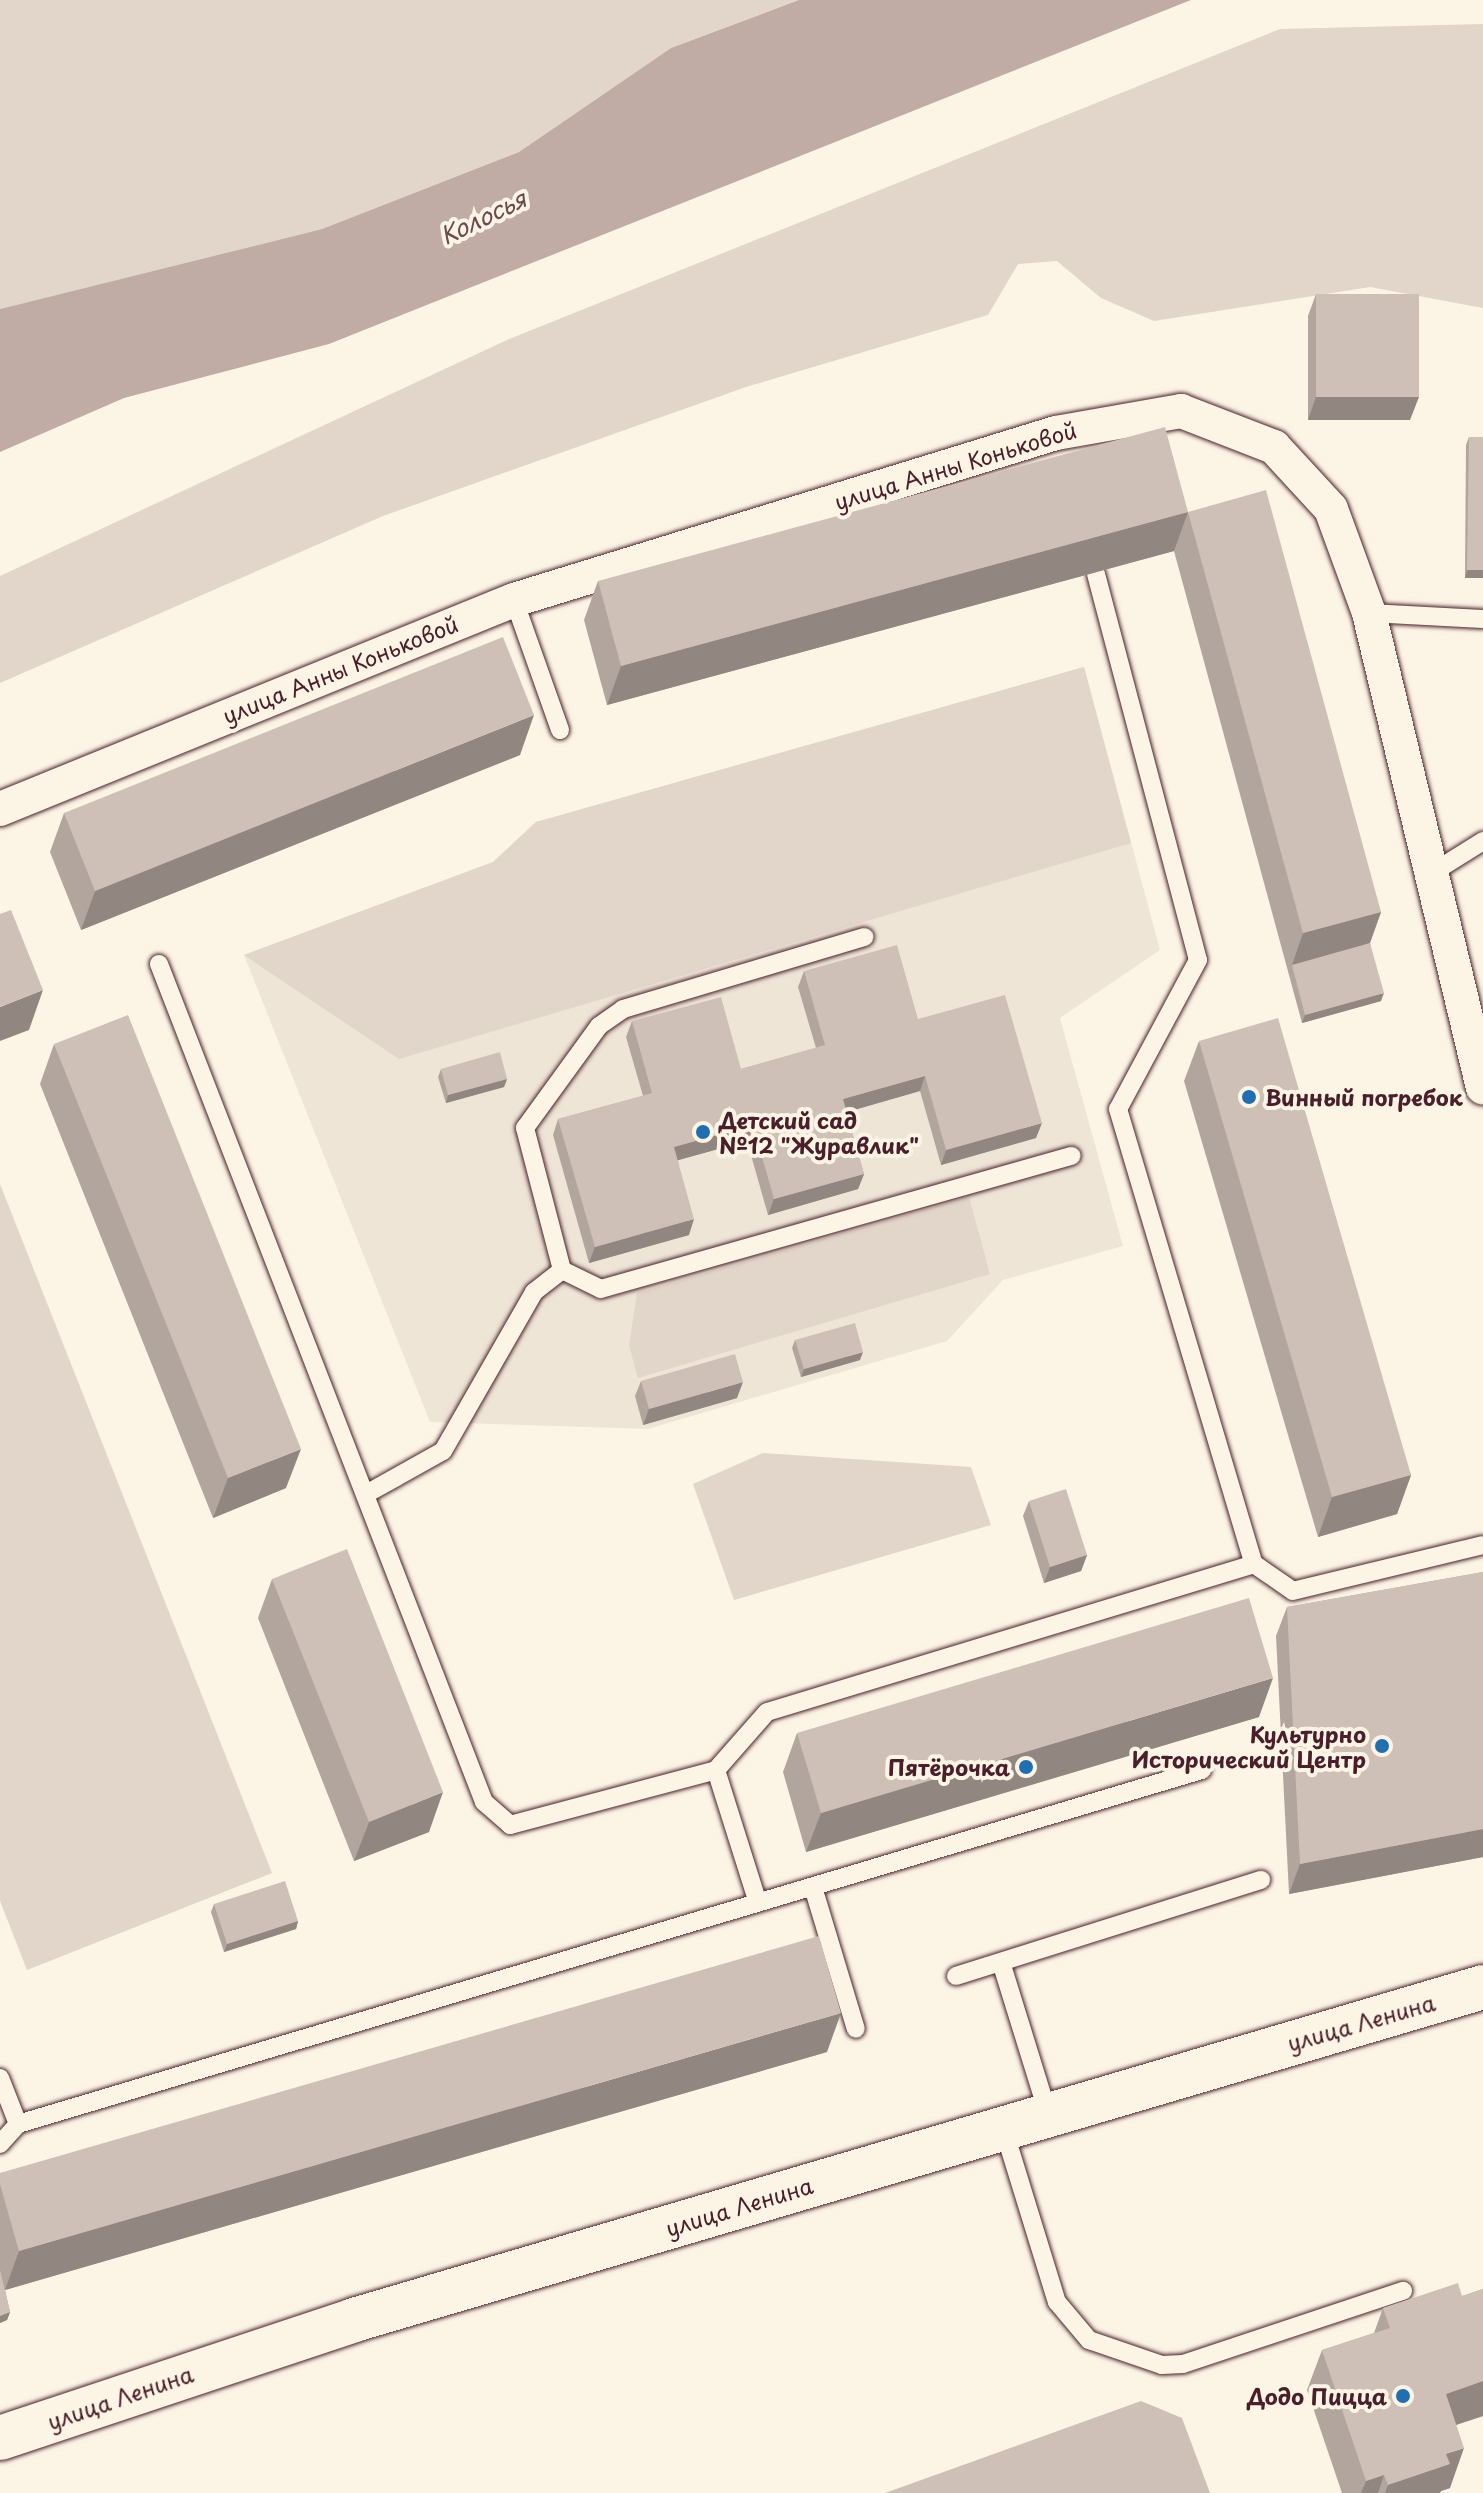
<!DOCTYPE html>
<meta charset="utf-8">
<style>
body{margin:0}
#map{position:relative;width:1483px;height:2493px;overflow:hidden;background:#fcf5e5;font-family:"Playpen Sans",sans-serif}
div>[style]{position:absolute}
.built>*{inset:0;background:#eee5d7}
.green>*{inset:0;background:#e2d5ca}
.water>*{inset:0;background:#c0aca5}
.roads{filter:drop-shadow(0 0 2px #4a1f2b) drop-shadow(0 0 2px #4a1f2b)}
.service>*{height:18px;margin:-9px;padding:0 9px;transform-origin:9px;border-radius:9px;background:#fcf5e5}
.minor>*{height:34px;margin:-17px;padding:0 17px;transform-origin:17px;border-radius:17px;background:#fcf5e5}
.secondary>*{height:44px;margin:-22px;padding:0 22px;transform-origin:22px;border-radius:22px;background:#fcf5e5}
.wall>*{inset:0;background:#b2a59d}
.shaded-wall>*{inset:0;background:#918680}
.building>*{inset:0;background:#cfc0b7}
.dots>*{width:22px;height:22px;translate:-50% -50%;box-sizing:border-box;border:4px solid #fcf5e5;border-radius:50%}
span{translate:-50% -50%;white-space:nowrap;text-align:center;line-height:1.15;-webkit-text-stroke:8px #fcf5e5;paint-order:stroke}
.street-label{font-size:22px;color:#4a1f2b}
.poi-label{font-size:22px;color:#4a1f2b;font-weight:700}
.left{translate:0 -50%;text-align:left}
.right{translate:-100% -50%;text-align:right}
.water-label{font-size:24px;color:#6d4950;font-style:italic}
</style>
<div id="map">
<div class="built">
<div style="clip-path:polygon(1084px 667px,1160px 950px,1060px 1018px,1123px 1246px,1003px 1280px,947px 1341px,648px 1429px,430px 1422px,244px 955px,493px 862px,536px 822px)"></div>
</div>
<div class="green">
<div style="clip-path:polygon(0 0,799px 0,671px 48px,519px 152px,322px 229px,0 309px)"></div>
<div style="clip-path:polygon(1483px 24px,1483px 308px,1370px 287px,1154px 321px,1101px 298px,1057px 261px,1018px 264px,988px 315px,746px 387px,383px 516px,0 683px,0 576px,507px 340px,1280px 29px)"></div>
<div style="clip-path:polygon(1084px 667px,1131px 843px,399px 1059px,244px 955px,493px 862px,536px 822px)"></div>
<div style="clip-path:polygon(0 1184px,272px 1873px,27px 1970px,0 1901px)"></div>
<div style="clip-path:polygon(969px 1197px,990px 1274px,638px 1378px,629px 1346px,637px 1293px)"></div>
<div style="clip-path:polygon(763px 1453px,971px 1467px,991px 1525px,734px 1600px,693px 1484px)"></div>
</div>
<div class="water">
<div style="clip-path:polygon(799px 0,1191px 0,329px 344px,124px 398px,0 452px,0 309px,322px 229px,519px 152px,671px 48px)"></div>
</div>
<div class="roads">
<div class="service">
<div style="left:1096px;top:574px;width:399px;rotate:75.2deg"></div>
<div style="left:1198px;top:960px;width:169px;rotate:118.2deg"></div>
<div style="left:1118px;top:1109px;width:475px;rotate:73.4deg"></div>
<div style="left:514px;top:600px;width:138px;rotate:70.5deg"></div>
<div style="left:1369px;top:613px;width:114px;rotate:3deg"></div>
<div style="left:1435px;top:871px;width:57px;rotate:-32deg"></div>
<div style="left:159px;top:964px;width:899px;rotate:68.8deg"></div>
<div style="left:484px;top:1802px;width:35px;rotate:41deg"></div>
<div style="left:510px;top:1825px;width:213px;rotate:-14.9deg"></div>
<div style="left:716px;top:1770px;width:77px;rotate:-48.7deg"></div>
<div style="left:767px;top:1712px;width:509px;rotate:-16.9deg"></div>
<div style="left:1254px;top:1564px;width:47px;rotate:34.7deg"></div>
<div style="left:1293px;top:1591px;width:195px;rotate:-13.6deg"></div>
<div style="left:562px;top:1270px;width:147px;rotate:-104.6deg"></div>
<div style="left:525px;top:1128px;width:126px;rotate:-54deg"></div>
<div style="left:599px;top:1026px;width:29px;rotate:-35deg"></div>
<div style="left:623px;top:1009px;width:252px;rotate:-16.6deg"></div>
<div style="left:366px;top:1494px;width:88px;rotate:-29.2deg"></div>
<div style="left:443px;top:1451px;width:183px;rotate:-60.2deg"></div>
<div style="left:534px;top:1292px;width:36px;rotate:-38deg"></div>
<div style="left:562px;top:1270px;width:43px;rotate:26deg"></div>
<div style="left:601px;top:1289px;width:489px;rotate:-15.8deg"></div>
<div style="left:716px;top:1770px;width:139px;rotate:72.5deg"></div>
<div style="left:813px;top:1887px;width:148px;rotate:73.2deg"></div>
<div style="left:1001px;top:1962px;width:159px;rotate:72.8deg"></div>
<div style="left:956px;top:1976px;width:320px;rotate:-17.5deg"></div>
<div style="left:0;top:2078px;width:49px;rotate:68.6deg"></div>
<div style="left:1003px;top:2127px;width:183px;rotate:72.9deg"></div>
<div style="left:1057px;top:2302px;width:50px;rotate:49.9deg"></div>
<div style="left:1089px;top:2340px;width:77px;rotate:18.9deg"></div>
<div style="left:1162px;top:2365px;width:21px;rotate:-3deg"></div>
<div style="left:1183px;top:2364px;width:232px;rotate:-18.4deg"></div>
<div style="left:0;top:2144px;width:27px;rotate:-48deg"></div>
<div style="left:18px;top:2124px;width:1236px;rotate:-16.65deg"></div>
</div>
<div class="minor">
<div style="left:0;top:809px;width:555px;rotate:-22.13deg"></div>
<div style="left:514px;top:600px;width:567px;rotate:-17.13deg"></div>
<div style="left:1056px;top:433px;width:127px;rotate:-10deg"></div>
<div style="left:1181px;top:411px;width:100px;rotate:21.2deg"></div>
<div style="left:1274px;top:447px;width:84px;rotate:47.4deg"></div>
<div style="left:1331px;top:509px;width:111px;rotate:69.9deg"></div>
<div style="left:1369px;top:613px;width:488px;rotate:76.5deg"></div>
</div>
<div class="secondary">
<div style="left:0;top:2438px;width:373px;rotate:-18.4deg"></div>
<div style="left:354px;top:2320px;width:1177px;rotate:-16.43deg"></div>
</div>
</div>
<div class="wall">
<div style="clip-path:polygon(1316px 294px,1410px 420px,1308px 420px,1308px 316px)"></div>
<div style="clip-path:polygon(1469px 437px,1483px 578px,1465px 578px,1466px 445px)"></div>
<div style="clip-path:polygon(1188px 512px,1381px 912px,1370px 943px,1381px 1001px,1302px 1023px,1174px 551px,607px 705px,584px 620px,598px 581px)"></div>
<div style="clip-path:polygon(520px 755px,81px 930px,50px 852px,64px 813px)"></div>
<div style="clip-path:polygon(804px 971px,918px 1019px,1036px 1138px,941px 1165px,920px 1091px,846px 1112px,864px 1174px,858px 1189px,768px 1215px,747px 1141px,678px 1160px,689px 1235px,589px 1263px,553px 1135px,558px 1119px,643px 1096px,626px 1037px,632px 1021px,741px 1069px,816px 1048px,798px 987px)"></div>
<div style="clip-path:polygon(1199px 1041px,1411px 1475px,1397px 1514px,1318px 1537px,1184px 1081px)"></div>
<div style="clip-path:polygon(54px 1044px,286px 1488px,213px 1518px,40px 1084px)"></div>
<div style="clip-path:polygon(441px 1069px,507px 1079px,504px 1087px,446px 1103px,438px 1077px)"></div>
<div style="clip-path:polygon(795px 1340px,860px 1360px,801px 1377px,792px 1348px)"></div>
<div style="clip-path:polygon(641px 1381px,737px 1398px,643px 1425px,635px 1396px)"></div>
<div style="clip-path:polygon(1029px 1501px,1087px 1555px,1081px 1571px,1044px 1583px,1023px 1516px)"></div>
<div style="clip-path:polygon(1483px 1572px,1483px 1857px,1289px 1894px,1276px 1636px,1287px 1607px)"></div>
<div style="clip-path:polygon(272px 1579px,429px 1832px,354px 1861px,258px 1618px)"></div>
<div style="clip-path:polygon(1259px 1717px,806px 1852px,783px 1772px,797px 1733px)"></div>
<div style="clip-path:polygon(214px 1904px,298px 1921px,296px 1929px,224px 1952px,211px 1912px)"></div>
<div style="clip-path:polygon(827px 2052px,5px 2290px,10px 2312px,7px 2320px,0 2323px,0 2173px)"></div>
<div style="clip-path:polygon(1483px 2289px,1483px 2416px,1456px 2425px,1450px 2488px,1441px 2491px,1440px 2493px,1342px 2493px,1307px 2390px,1322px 2350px,1374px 2333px,1383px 2308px,1462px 2296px)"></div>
</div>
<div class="shaded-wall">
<div style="clip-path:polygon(1316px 397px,1419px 397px,1410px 420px,1308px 420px)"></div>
<div style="clip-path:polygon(1188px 512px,1174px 551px,607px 705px,621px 666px)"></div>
<div style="clip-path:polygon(1467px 570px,1483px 570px,1483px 578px,1465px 578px)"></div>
<div style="clip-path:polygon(534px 715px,520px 755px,81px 930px,95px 891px)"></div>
<div style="clip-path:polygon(1381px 912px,1367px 951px,1292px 965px,1303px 933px)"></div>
<div style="clip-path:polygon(43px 990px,29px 1030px,0 1041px,0 1007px)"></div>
<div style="clip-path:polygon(1384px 993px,1381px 1001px,1302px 1023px,1305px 1015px)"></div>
<div style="clip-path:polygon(925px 1076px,920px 1091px,837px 1115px,843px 1099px)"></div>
<div style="clip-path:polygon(507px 1079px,504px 1087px,446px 1103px,448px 1095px)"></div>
<div style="clip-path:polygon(1042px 1123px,1036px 1138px,941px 1165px,946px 1150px)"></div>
<div style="clip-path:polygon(753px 1125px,747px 1141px,668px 1163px,674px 1147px)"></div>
<div style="clip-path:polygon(864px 1174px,858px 1189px,768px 1215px,774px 1199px)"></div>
<div style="clip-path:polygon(694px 1219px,689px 1235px,589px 1263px,595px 1247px)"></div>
<div style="clip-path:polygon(863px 1352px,860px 1360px,801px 1377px,804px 1369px)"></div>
<div style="clip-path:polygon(743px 1382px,737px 1398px,643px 1425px,649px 1409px)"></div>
<div style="clip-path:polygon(301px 1449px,286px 1488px,213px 1518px,228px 1478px)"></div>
<div style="clip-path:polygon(1411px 1475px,1397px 1514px,1318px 1537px,1332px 1497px)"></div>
<div style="clip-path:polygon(1087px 1555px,1081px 1571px,1044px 1583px,1050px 1567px)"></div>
<div style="clip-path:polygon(1273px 1678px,1259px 1717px,806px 1852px,821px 1813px)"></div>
<div style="clip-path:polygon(443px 1792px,429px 1832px,354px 1861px,369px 1822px)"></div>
<div style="clip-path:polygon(1483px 1829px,1483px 1857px,1289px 1894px,1300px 1864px)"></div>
<div style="clip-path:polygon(298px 1921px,296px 1929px,224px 1952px,227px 1944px)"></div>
<div style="clip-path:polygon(841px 2013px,827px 2052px,5px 2290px,19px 2251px)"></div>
<div style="clip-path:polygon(10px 2312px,7px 2320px,0 2323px,0 2316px)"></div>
<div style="clip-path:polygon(1483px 2381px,1483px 2416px,1431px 2433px,1446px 2394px)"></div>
<div style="clip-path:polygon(1464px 2448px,1450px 2488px,1441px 2491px,1440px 2493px,1385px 2493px,1388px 2485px,1446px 2454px)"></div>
<div style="clip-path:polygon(1384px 2475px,1378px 2493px,1361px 2493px,1366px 2481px)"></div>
</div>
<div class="building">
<div style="clip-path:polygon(1316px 294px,1419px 294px,1419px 397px,1316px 397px)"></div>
<div style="clip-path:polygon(1165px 427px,1188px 512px,621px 666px,598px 581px)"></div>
<div style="clip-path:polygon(1469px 437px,1483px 437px,1483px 570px,1467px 570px)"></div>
<div style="clip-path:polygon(1266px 490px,1381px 912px,1303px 933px,1188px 512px)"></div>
<div style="clip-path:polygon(503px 637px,534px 715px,95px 891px,64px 813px)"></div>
<div style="clip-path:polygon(11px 910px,43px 990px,0 1007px,0 914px)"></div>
<div style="clip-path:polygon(1370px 943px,1384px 993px,1305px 1015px,1292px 965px)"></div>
<div style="clip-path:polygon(897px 945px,918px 1019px,1005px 995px,1042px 1123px,946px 1150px,925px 1076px,843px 1099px,864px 1174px,774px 1199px,753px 1125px,674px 1147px,694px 1219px,595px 1247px,558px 1119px,652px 1093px,632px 1021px,721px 997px,741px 1069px,825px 1045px,804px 971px)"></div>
<div style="clip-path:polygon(128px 1015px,301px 1449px,228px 1478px,54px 1044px)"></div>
<div style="clip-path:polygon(1278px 1018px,1411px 1475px,1332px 1497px,1199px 1041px)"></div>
<div style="clip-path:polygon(500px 1052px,507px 1079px,448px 1095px,441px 1069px)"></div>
<div style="clip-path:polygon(855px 1323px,863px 1352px,804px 1369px,795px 1340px)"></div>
<div style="clip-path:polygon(735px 1354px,743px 1382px,649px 1409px,641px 1381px)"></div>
<div style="clip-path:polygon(1066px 1489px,1087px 1555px,1050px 1567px,1029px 1501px)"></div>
<div style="clip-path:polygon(347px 1549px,443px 1792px,369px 1822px,272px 1579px)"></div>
<div style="clip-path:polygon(1483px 1572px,1483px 1829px,1300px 1864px,1287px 1607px)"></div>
<div style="clip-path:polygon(1249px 1598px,1273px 1678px,821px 1813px,797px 1733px)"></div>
<div style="clip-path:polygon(285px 1881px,298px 1921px,227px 1944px,214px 1904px)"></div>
<div style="clip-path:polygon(819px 1936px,841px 2013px,19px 2251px,0 2184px,0 2173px)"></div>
<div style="clip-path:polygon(0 2270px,10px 2312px,0 2316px)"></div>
<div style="clip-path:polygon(1458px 2283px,1462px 2296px,1483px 2289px,1483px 2381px,1446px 2394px,1464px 2448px,1446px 2454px,1450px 2464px,1388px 2485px,1384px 2475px,1366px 2481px,1322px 2350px,1390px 2328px,1383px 2308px)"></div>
<div style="clip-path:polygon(1141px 2401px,1182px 2418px,1210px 2493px,885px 2493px)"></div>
</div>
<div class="dots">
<div style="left:1249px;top:1097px;background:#1f6fb2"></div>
<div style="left:703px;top:1132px;background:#1f6fb2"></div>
<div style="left:1382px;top:1746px;background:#1f6fb2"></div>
<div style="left:1026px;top:1767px;background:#1f6fb2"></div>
<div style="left:1403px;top:2396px;background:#1f6fb2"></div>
</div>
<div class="street-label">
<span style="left:955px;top:465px;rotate:-17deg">улица Анны Коньковой</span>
<span style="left:340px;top:669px;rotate:-22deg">улица Анны Коньковой</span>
<span style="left:1361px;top:2022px;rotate:-16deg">улица Ленина</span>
<span style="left:739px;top:2206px;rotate:-17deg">улица Ленина</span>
<span style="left:120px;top:2397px;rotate:-19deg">улица Ленина</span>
</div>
<div class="poi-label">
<span class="left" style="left:1265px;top:1097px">Винный погребок</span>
<span class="left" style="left:719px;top:1132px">Детский сад<br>№12 "Журавлик"</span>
<span class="right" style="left:1366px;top:1746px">Культурно<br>Исторический Центр</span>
<span class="right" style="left:1010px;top:1767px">Пятёрочка</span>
<span class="right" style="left:1387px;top:2396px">Додо Пицца</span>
</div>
<div class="water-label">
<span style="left:483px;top:217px;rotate:-26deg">Колосья</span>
</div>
</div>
